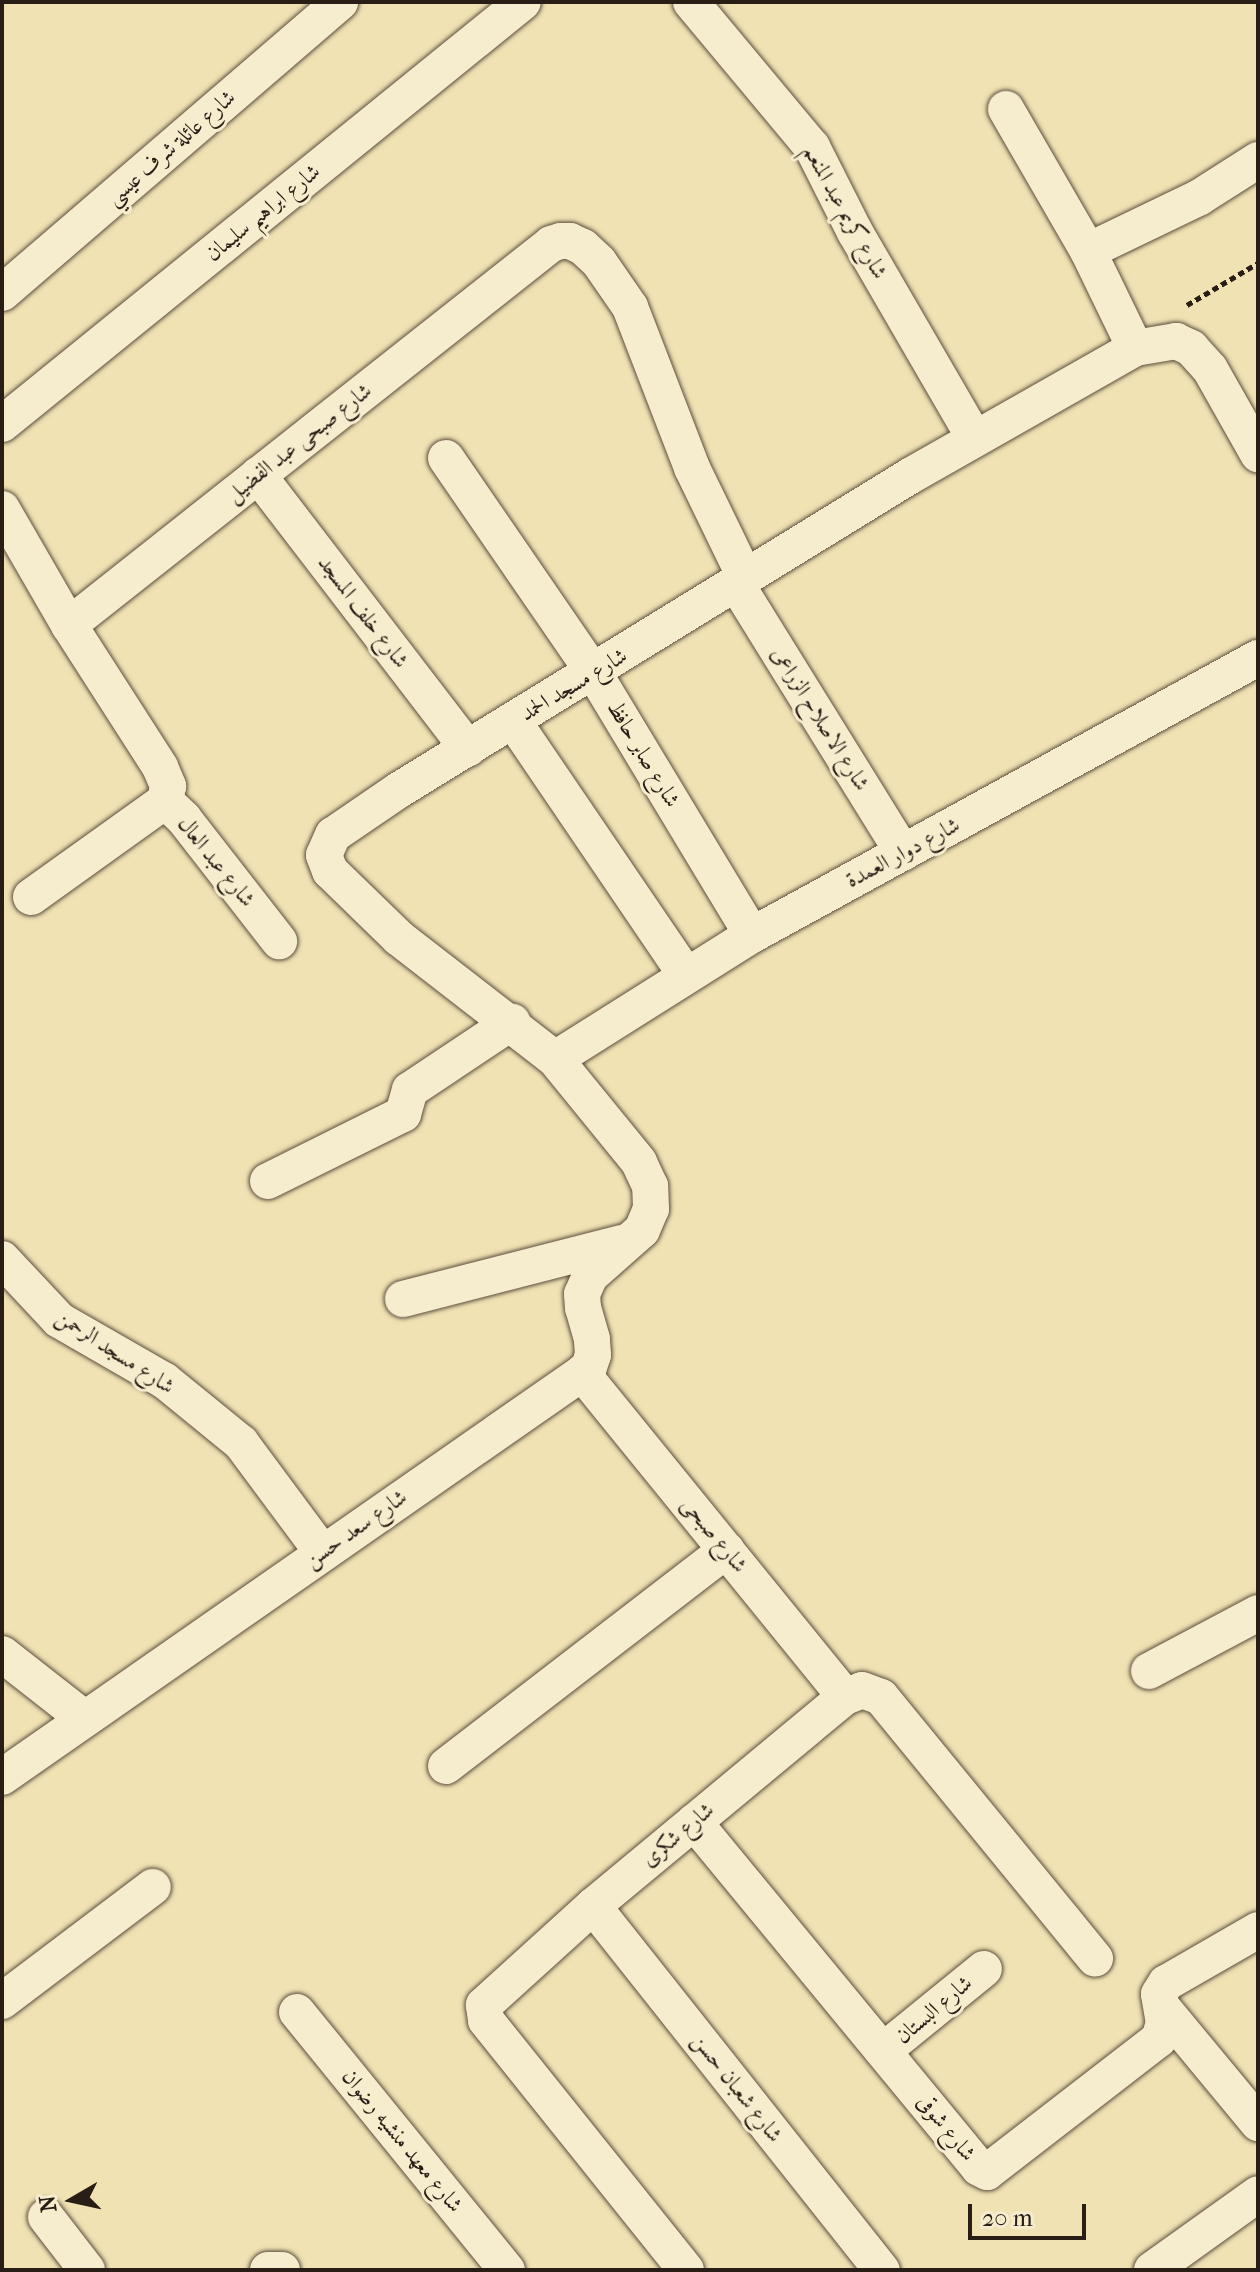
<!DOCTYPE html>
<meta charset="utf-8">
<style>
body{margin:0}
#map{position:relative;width:1260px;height:2272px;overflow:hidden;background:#f1e2b4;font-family:"IM FELL French Canon",Amiri,serif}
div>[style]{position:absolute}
.path>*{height:5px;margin-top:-2.5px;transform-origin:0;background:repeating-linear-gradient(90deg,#291e15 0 6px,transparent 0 10px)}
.roads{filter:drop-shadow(0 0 2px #5b4f3d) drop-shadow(0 0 2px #5b4f3d)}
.minor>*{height:36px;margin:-18px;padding:0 18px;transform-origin:18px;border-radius:18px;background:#f6ecce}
span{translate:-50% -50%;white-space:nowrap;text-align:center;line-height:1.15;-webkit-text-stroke:6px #f6ecce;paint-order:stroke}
.street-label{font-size:22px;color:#291e15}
.frame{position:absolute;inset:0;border:4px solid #291e15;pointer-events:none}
.north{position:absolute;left:32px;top:2160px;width:80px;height:80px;-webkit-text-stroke:6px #f6ecce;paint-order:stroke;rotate:261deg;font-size:22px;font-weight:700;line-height:32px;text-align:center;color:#291e15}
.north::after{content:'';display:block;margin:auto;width:28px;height:36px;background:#291e15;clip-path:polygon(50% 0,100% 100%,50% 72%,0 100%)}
.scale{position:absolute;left:968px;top:2204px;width:118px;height:36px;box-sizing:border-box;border:4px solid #291e15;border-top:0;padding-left:10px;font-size:24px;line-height:28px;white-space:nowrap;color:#291e15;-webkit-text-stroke:6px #f6ecce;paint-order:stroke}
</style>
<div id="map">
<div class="path">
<div style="left:1187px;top:305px;width:82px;rotate:-30.6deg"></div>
</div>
<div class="roads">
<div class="minor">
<div style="left:691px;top:2px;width:189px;rotate:50.2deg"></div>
<div style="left:812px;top:147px;width:95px;rotate:63.2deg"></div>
<div style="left:855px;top:232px;width:239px;rotate:59.9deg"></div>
<div style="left:1006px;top:109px;width:164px;rotate:60deg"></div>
<div style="left:1088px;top:251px;width:108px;rotate:64.1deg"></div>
<div style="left:1088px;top:251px;width:124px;rotate:-25.7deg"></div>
<div style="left:1200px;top:197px;width:69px;rotate:-32.5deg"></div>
<div style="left:2px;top:293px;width:446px;rotate:-40.7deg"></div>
<div style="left:2px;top:424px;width:670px;rotate:-39.01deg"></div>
<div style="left:446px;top:458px;width:261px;rotate:55.5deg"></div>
<div style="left:594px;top:673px;width:306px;rotate:58.9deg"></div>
<div style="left:258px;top:475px;width:345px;rotate:52.5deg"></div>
<div style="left:2px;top:509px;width:134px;rotate:60deg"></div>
<div style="left:69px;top:625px;width:169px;rotate:57.3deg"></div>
<div style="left:160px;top:767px;width:21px;rotate:67deg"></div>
<div style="left:168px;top:786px;width:15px;rotate:101deg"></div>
<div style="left:737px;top:585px;width:315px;rotate:58.2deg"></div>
<div style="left:69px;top:625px;width:614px;rotate:-38.32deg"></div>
<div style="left:551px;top:244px;width:10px;rotate:-17deg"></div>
<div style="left:561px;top:241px;width:9px"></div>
<div style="left:570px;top:241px;width:14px;rotate:25deg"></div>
<div style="left:583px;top:247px;width:22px;rotate:43deg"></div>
<div style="left:599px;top:262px;width:55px;rotate:55.4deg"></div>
<div style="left:630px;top:307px;width:173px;rotate:68.9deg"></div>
<div style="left:692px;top:468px;width:123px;rotate:64.1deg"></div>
<div style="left:514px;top:722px;width:306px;rotate:55.8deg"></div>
<div style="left:165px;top:801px;width:26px;rotate:43deg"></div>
<div style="left:184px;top:819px;width:155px;rotate:52.1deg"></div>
<div style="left:31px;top:897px;width:165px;rotate:-35.6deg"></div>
<div style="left:555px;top:1059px;width:233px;rotate:-32.2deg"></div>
<div style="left:752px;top:935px;width:577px;rotate:-28.7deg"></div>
<div style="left:268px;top:1181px;width:151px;rotate:-26.4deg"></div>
<div style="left:403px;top:1114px;width:25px;rotate:-74deg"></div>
<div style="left:410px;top:1090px;width:123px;rotate:-33.7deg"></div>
<div style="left:2px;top:1259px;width:83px;rotate:46.9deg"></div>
<div style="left:59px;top:1320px;width:122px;rotate:29.9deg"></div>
<div style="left:165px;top:1381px;width:98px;rotate:39.2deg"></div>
<div style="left:241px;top:1443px;width:136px;rotate:53.4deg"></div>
<div style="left:403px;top:1299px;width:225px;rotate:-14.4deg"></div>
<div style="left:582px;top:1373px;width:417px;rotate:50.9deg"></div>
<div style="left:2px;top:1654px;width:105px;rotate:38.1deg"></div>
<div style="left:1149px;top:1671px;width:123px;rotate:-28deg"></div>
<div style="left:446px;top:1766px;width:354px;rotate:-37.6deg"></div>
<div style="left:2px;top:1777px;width:707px;rotate:-34.86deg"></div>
<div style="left:582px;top:1373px;width:9px;rotate:-41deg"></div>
<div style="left:589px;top:1367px;width:13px;rotate:-72deg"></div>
<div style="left:593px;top:1355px;width:16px;rotate:-94deg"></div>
<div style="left:592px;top:1339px;width:32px;rotate:-106deg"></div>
<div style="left:583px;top:1308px;width:14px;rotate:-94deg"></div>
<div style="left:582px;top:1294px;width:20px;rotate:-66deg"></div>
<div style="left:590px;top:1276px;width:69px;rotate:-41.5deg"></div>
<div style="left:642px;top:1230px;width:23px;rotate:-67deg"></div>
<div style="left:651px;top:1209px;width:23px;rotate:-92deg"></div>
<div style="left:650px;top:1186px;width:26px;rotate:-115deg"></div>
<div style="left:639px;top:1162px;width:133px;rotate:-129.2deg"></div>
<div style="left:555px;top:1059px;width:197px;rotate:-142.2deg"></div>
<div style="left:399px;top:938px;width:96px;rotate:-135.8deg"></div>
<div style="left:330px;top:871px;width:17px;rotate:-111deg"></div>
<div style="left:324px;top:855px;width:22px;rotate:-66deg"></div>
<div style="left:333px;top:835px;width:80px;rotate:-34.3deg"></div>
<div style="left:399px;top:790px;width:600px;rotate:-31.57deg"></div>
<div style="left:910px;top:476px;width:259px;rotate:-29.6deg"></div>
<div style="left:1135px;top:348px;width:42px;rotate:-9.7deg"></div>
<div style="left:1176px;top:341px;width:17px;rotate:25deg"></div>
<div style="left:1191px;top:348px;width:28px;rotate:48deg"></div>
<div style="left:1210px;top:369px;width:98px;rotate:60.5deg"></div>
<div style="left:694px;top:1822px;width:448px;rotate:50.5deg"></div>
<div style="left:979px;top:2168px;width:9px;rotate:27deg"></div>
<div style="left:987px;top:2172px;width:217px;rotate:-37.7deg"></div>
<div style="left:1159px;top:2039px;width:17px;rotate:-73deg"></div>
<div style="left:1164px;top:2023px;width:29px;rotate:-100deg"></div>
<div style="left:1159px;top:1994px;width:13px;rotate:-58deg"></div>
<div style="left:1166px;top:1983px;width:106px;rotate:-29.9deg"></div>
<div style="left:593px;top:1906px;width:465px;rotate:51.6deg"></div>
<div style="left:2px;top:2001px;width:189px;rotate:-37.1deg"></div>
<div style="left:1162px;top:2007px;width:151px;rotate:50.4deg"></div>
<div style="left:297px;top:2012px;width:333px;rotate:50.9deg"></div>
<div style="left:883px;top:2051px;width:130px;rotate:-39.1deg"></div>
<div style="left:46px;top:2217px;width:67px;rotate:52.3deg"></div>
<div style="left:268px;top:2270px;width:14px"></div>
<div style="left:686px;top:2270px;width:320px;rotate:-128.7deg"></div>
<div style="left:486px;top:2020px;width:15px;rotate:-98deg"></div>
<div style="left:484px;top:2005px;width:147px;rotate:-42.2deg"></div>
<div style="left:593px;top:1906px;width:327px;rotate:-39.7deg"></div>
<div style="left:845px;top:1697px;width:18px;rotate:-22deg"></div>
<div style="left:862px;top:1690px;width:20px;rotate:20deg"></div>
<div style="left:881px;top:1697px;width:338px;rotate:50.7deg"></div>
<div style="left:1152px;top:2270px;width:130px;rotate:-35.6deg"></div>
</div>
</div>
<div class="street-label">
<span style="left:171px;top:148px;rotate:-41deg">شارع عائلة شرف عيسي</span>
<span style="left:845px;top:212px;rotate:61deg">شارع كريم عبد المنعم</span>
<span style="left:263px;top:213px;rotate:-39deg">شارع ابراهيم سليمان</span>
<span style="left:299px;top:443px;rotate:-38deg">شارع صبحى عبد الفضيل</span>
<span style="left:363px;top:612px;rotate:53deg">شارع خلف المسجد</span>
<span style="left:574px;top:685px;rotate:-31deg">شارع مسجد الحمد</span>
<span style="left:820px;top:719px;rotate:58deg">شارع الاصلاح الزراعى</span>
<span style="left:643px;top:754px;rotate:59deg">شارع صابر حافظ</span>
<span style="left:903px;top:853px;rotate:-28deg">شارع دوار العمدة</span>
<span style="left:216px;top:862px;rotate:51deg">شارع عبد العال</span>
<span style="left:115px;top:1352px;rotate:33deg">شارع مسجد الرحمن</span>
<span style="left:356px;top:1529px;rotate:-35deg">شارع سعد حسن</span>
<span style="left:714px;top:1535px;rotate:51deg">شارع صبحى</span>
<span style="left:678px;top:1835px;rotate:-40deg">شارع شكرى</span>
<span style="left:934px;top:2010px;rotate:-40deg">شارع البستان</span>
<span style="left:737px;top:2088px;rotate:52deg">شارع شعبان حسن</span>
<span style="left:946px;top:2128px;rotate:51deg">شارع شوقى</span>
<span style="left:402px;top:2141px;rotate:51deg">شارع معهد منشيه رضوان</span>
</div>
<div class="frame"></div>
<div class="north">N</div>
<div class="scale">20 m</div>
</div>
